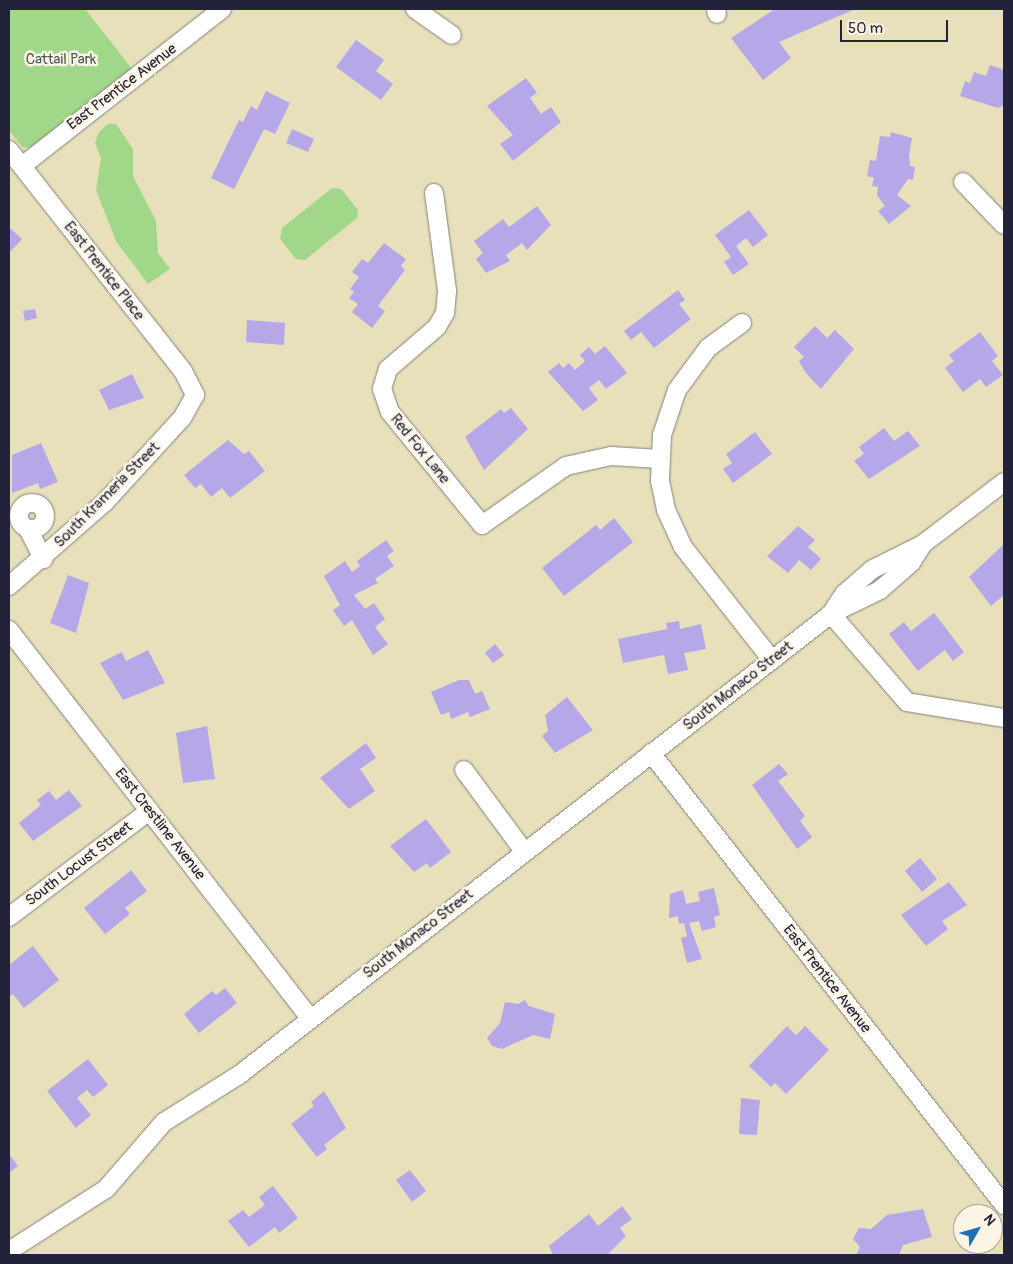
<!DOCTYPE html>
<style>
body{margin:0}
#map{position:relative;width:1013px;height:1264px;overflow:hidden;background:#e8e0bb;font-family:Pangolin,sans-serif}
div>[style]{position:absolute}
.green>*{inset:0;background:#a1d788}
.building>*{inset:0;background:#b6a7e9}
.roads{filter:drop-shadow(0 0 1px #85817b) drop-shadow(0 0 1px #85817b)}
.minor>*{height:18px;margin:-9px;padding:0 9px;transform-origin:9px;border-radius:9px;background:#fff}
.minor>.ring{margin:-9px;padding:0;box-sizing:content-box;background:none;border:18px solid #fff;border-radius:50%}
span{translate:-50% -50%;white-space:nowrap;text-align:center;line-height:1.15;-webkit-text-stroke:5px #fcf5e5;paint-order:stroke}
.park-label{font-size:15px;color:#485852}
.street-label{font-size:15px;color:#22223b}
.frame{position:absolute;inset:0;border:10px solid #22223b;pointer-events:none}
.north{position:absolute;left:953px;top:1204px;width:50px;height:50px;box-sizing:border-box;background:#fcf5e5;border:1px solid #a5a1a1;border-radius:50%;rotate:52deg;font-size:14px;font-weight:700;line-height:20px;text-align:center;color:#22223b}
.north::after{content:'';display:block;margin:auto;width:18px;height:22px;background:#1f6fb2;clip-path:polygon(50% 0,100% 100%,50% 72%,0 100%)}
.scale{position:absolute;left:840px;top:20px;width:108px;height:22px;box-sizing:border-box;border:2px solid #22223b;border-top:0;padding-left:6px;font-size:15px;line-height:18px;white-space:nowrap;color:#22223b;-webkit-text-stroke:4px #fcf5e5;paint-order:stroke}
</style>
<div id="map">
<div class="green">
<div style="clip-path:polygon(9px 9px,85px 9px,133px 70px,31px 148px,22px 147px,9px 130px)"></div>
<div style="clip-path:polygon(108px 124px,116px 124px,133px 149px,133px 176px,156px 221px,158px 253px,170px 269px,148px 284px,116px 241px,96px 190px,101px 158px,95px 143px,99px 132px)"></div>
<div style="clip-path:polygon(332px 188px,341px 189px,358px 210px,357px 218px,305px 260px,296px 259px,280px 239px,282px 228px)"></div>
</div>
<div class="building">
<div style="clip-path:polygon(775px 9px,855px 9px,779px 42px,791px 58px,763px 80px,731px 38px)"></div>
<div style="clip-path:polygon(356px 40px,384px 60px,376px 71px,393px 84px,381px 100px,336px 67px)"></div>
<div style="clip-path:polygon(990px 65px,1004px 70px,1004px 105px,998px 108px,960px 96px,965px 81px,970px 83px,974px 72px,986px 76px)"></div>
<div style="clip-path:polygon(526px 78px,537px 93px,530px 98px,541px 114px,551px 107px,561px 122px,513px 161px,500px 144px,513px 135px,487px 106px)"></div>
<div style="clip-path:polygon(266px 91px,290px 103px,275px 134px,264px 129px,234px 189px,211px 178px,239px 120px,243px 122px,251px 106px,257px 110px)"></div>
<div style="clip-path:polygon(292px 129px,314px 139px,308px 152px,286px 143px)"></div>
<div style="clip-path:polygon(891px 132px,912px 138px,909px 155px,910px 166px,915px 167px,913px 180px,908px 179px,897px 195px,911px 206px,889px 224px,878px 211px,885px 206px,877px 195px,878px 187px,872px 186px,874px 178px,867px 176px,870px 160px,876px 161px,880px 136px,890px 137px)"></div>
<div style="clip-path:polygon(537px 206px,551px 225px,527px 250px,522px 243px,506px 255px,510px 261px,486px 273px,476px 259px,483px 253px,474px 241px,503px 219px,509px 227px)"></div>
<div style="clip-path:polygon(749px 210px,768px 235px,753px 247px,746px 238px,736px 246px,749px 264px,733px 275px,724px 262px,731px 257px,715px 235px)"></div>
<div style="clip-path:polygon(9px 227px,22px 239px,9px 253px)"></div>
<div style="clip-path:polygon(384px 243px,406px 259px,401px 266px,405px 270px,378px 306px,385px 311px,372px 328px,352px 312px,358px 304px,349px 298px,354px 292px,350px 289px,359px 277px,352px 272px,362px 259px,368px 263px)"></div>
<div style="clip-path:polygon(678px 290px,685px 300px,679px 304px,691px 319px,654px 348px,641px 332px,631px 340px,624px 331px)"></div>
<div style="clip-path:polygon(35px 309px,37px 318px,25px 321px,23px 311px)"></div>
<div style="clip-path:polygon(247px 320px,285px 323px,284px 345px,246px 342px)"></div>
<div style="clip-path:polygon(815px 326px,827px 338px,835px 330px,854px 349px,821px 389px,805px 372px,799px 361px,804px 357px,794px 347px)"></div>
<div style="clip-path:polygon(980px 332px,998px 356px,992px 361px,1003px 375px,986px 387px,980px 379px,963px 392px,945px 368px,954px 361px,949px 355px)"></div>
<div style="clip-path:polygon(605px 346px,627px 373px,606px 389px,599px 380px,589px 388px,598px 400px,583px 411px,548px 372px,559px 363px,563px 368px,569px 363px,575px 370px,585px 361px,580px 355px,589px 347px,595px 354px)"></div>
<div style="clip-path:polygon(132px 374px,144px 398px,109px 410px,99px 390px)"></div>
<div style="clip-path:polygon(511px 408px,528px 429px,484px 470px,465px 437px,501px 409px,504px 413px)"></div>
<div style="clip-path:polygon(884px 428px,894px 441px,908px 431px,920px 446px,869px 479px,854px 461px,864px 454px,859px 447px)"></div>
<div style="clip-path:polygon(755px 432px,772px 454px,733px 483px,723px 469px,732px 463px,726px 454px)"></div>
<div style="clip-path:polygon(228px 440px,244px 454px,249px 451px,265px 471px,230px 498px,222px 488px,211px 497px,201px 484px,195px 488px,184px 475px)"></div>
<div style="clip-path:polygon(41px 443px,58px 482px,40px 489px,38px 483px,12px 493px,12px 455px)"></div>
<div style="clip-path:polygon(614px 518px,633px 542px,564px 596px,542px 568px,596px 525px,600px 530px)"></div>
<div style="clip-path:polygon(798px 526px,815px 540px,808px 547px,821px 559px,811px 570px,799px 560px,788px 573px,767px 556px)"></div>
<div style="clip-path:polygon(386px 540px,394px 551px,387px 556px,394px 566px,375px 579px,378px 583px,354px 595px,365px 609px,374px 603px,385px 619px,375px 627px,388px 644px,373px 655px,352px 620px,344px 626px,333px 610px,340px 605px,324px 576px,345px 561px,352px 572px,360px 566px,357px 561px)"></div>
<div style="clip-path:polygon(1004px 544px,1004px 595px,991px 606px,969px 577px)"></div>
<div style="clip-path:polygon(68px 575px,89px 583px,76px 633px,50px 623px)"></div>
<div style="clip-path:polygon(934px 613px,964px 652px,953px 661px,945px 650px,918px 671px,889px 634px,904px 622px,911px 631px)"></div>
<div style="clip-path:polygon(679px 621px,680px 629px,701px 624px,706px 649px,684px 653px,688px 670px,668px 674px,664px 655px,623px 663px,618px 639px,667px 629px,666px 623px)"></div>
<div style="clip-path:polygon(495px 644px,504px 655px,493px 663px,485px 653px)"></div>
<div style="clip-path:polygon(148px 650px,165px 683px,123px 700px,100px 663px,122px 652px,126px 661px)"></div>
<div style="clip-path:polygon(459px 680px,469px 680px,475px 694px,482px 691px,490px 709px,470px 717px,468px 712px,451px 719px,449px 712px,441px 715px,431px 692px)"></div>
<div style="clip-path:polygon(567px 697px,593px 730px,555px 753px,542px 736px,548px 731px,545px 715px)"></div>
<div style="clip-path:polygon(207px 726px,215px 779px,183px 783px,176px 733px)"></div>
<div style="clip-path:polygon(366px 743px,376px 758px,360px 769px,375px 791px,349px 809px,320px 778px)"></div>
<div style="clip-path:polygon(779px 764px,788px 774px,778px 781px,805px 816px,800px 821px,812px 837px,797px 849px,752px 785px)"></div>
<div style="clip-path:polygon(69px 790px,82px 806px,33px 841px,19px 823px,41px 805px,37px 800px,49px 791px,56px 800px)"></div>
<div style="clip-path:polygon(426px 819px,451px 852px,430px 868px,427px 863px,414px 872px,390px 846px)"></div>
<div style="clip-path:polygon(920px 858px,937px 879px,922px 892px,905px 871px)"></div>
<div style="clip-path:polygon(131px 870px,147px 891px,125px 908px,130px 914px,105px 934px,84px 908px)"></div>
<div style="clip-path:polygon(949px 882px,967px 905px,942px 921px,948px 929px,926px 946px,901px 915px)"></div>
<div style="clip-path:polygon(714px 888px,720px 915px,714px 917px,716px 927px,702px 931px,699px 921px,689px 923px,702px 959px,687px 963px,681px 938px,687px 936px,684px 923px,679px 924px,678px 916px,669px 918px,670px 894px,683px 890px,686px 904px,700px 901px,698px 892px)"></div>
<div style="clip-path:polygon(33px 946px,59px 980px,24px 1008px,13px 994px,9px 997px,9px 965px)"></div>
<div style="clip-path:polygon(225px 988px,237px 1003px,199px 1033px,184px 1014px,212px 991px,216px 995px)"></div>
<div style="clip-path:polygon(525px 1000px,529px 1006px,555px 1014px,550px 1039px,533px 1035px,502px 1049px,492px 1046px,487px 1038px,500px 1023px,505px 1002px,518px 1004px)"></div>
<div style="clip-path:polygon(787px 1026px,796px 1035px,805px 1026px,829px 1050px,786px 1094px,775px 1083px,771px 1087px,749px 1066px)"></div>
<div style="clip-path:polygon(88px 1059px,108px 1085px,93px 1097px,87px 1090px,77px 1098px,91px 1115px,76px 1128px,47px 1091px)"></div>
<div style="clip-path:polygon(324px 1091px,346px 1128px,324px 1145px,327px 1149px,317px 1157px,291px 1124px,314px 1106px,311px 1102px)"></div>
<div style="clip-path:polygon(741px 1098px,760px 1100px,757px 1135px,739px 1134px)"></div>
<div style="clip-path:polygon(9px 1154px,18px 1166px,9px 1173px)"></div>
<div style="clip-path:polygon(410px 1170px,426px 1191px,412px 1202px,396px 1180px)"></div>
<div style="clip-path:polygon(273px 1186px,298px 1218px,279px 1233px,275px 1227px,249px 1247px,228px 1221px,243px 1210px,249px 1217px,265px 1205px,259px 1197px)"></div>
<div style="clip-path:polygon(622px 1206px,632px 1219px,620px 1228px,626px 1236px,607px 1255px,553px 1255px,549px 1246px,589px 1214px,598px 1226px)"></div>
<div style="clip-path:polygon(923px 1209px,932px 1237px,903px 1245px,899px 1255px,856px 1255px,860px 1247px,853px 1239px,859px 1228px,871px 1229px,887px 1215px)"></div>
</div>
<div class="roads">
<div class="minor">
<div style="left:415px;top:9px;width:45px;rotate:35.1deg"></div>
<div style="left:716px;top:9px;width:5px;rotate:79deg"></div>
<div style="left:9px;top:150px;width:281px;rotate:51.8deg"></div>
<div style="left:183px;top:371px;width:27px;rotate:63deg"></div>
<div style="left:195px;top:395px;width:26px;rotate:119deg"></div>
<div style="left:182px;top:418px;width:114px;rotate:132.5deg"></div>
<div style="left:105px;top:502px;width:128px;rotate:138.8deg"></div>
<div style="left:22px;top:166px;width:254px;rotate:-38.1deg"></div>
<div style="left:963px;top:182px;width:59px;rotate:46.4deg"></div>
<div style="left:434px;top:193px;width:99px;rotate:82.4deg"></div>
<div style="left:447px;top:291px;width:22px;rotate:95deg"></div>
<div style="left:445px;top:313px;width:16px;rotate:120deg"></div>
<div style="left:437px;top:327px;width:65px;rotate:139.4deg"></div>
<div style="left:388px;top:369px;width:21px;rotate:107deg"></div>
<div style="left:382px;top:389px;width:24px;rotate:71deg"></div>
<div style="left:390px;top:412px;width:146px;rotate:50.8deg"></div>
<div style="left:482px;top:525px;width:103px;rotate:-35.1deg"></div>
<div style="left:566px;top:466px;width:46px;rotate:-12.5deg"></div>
<div style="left:611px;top:456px;width:49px;rotate:3.5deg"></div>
<div style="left:742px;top:323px;width:42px;rotate:143.7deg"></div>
<div style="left:708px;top:348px;width:52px;rotate:126.4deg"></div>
<div style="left:677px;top:390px;width:47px;rotate:108.4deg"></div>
<div style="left:662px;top:435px;width:46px;rotate:92.5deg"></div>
<div style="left:660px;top:481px;width:30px;rotate:78deg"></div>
<div style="left:666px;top:510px;width:41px;rotate:65.3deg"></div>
<div style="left:683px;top:547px;width:144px;rotate:51.8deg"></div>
<div class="ring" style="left:19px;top:503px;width:8px;height:8px"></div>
<div style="left:28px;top:529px;width:34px;rotate:63deg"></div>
<div style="left:831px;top:614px;width:24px;rotate:-57deg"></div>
<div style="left:844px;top:594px;width:38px;rotate:-41deg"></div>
<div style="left:873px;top:569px;width:56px;rotate:-26.6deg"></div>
<div style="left:923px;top:544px;width:102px;rotate:-37.4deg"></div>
<div style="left:831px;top:614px;width:116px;rotate:49.2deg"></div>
<div style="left:907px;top:702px;width:98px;rotate:9.4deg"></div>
<div style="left:9px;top:630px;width:491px;rotate:52.2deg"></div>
<div style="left:651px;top:753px;width:574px;rotate:52.01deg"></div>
<div style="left:464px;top:770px;width:99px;rotate:53.6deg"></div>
<div style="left:9px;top:917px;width:176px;rotate:-37.1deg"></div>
<div style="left:9px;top:1251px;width:115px;rotate:-32.6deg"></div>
<div style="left:106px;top:1189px;width:89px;rotate:-49.1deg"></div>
<div style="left:164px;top:1122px;width:89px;rotate:-32.1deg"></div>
<div style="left:239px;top:1075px;width:750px;rotate:-37.91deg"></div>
<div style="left:831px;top:614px;width:55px;rotate:-26.1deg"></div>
<div style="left:880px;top:590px;width:41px;rotate:-41.1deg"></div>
<div style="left:911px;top:563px;width:22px;rotate:-58deg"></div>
</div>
</div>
<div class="park-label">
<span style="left:61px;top:60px">Cattail Park</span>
</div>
<div class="street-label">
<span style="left:122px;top:87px;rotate:-37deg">East Prentice Avenue</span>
<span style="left:104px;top:271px;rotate:52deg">East Prentice Place</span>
<span style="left:420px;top:449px;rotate:51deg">Red Fox Lane</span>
<span style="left:107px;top:495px;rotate:-45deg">South Krameria Street</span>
<span style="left:738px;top:686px;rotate:-38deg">South Monaco Street</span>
<span style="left:160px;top:824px;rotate:52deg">East Crestline Avenue</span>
<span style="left:79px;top:864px;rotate:-37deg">South Locust Street</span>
<span style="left:418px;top:934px;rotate:-38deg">South Monaco Street</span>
<span style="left:827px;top:979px;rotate:52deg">East Prentice Avenue</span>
</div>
<div class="frame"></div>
<div class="north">N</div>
<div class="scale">50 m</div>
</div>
